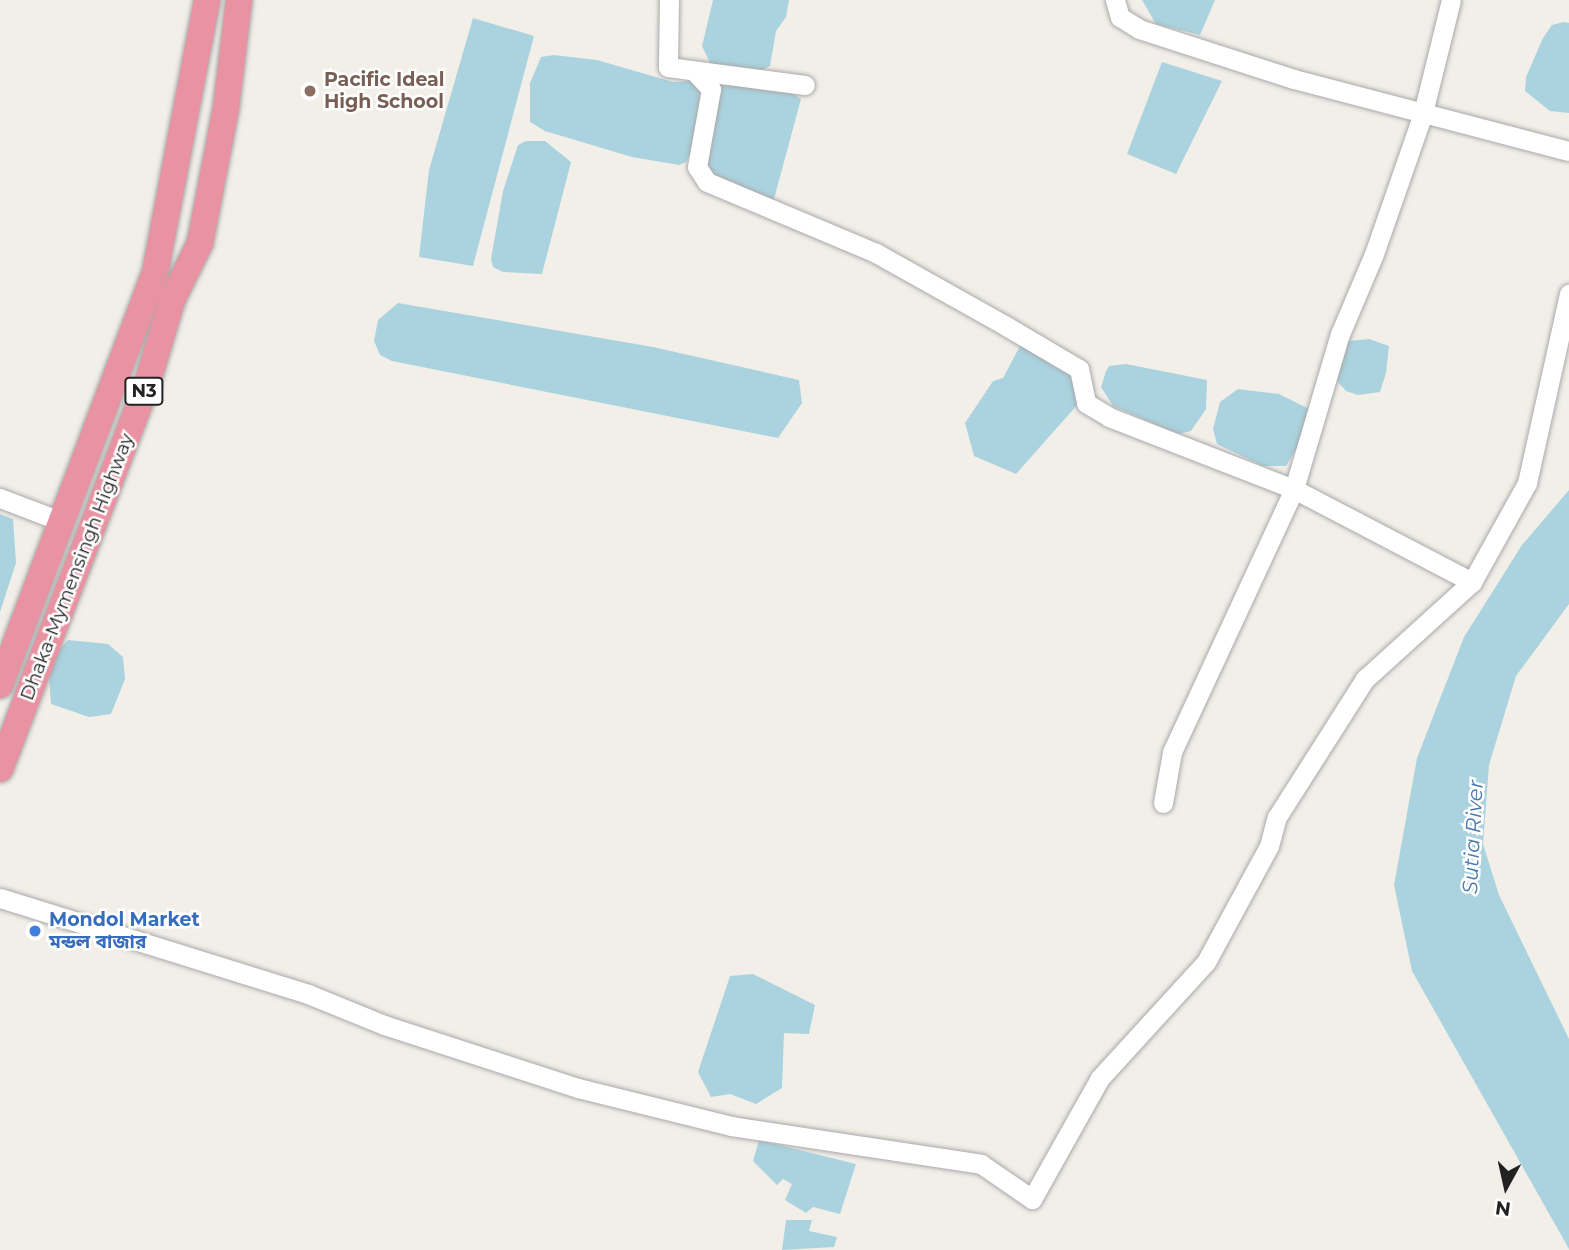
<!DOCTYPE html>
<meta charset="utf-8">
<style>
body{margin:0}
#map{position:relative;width:1569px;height:1250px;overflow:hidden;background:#f2efe9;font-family:Montserrat,"Noto Sans Bengali",sans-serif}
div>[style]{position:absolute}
.water>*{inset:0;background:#aad3df}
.roads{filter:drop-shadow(0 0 2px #a9a9a9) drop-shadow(0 0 2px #a9a9a9)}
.minor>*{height:19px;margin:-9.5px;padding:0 9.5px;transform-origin:9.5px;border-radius:9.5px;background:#fff}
.highway>*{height:26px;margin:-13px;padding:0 13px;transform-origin:13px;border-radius:13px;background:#e892a2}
.dots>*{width:19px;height:19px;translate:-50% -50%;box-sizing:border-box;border:4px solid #fff;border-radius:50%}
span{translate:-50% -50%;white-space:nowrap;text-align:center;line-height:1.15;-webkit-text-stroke:5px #fff;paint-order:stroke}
.shield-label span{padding:2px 5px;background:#fff;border:2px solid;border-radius:5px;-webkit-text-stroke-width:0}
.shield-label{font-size:18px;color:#222;font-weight:700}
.education-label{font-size:19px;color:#785e54;font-weight:700}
.left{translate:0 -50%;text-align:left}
.street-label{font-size:19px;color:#222}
.shop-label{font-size:19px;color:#366cbe;font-weight:700}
.water-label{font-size:21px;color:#4a7aab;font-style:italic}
.north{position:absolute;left:1471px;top:1152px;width:70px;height:70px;-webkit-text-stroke:5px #fff;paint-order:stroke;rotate:188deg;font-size:19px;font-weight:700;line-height:28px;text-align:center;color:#222}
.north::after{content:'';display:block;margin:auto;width:24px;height:32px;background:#222;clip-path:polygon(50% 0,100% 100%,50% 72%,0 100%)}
</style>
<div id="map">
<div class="water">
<div style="clip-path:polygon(713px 0,789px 0,786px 17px,776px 31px,770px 66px,761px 71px,711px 65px,702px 46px)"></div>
<div style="clip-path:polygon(1142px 0,1215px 0,1200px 35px,1156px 24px)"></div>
<div style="clip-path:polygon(473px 18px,534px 36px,473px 266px,419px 257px,429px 170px)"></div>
<div style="clip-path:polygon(1564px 22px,1569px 23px,1569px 113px,1550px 111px,1525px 91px,1526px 77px,1543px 38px,1552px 25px)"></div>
<div style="clip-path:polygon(554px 55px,597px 60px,673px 82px,691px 81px,700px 89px,701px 115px,696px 143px,686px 162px,679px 165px,632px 157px,545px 131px,530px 122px,530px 83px,541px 57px)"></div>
<div style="clip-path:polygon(1162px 62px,1222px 81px,1176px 174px,1127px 154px)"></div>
<div style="clip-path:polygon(737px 83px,788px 91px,801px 99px,774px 199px,741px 194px,707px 174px,712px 107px,721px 86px)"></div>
<div style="clip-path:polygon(526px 141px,545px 141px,571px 162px,542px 274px,503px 272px,493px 267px,491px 259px,503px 191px,518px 145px)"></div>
<div style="clip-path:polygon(398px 303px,653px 347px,799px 380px,802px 403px,778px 438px,392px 361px,380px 355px,374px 341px,378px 320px)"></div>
<div style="clip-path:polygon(1369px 339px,1389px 346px,1386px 373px,1380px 392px,1358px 395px,1346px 391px,1336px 380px,1337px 360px,1348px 341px)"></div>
<div style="clip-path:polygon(1021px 344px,1076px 370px,1079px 403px,1016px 474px,974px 456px,965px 423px,993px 381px,1003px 378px)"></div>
<div style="clip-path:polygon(1126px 364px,1207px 380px,1206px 409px,1191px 431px,1178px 434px,1113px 406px,1101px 387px,1106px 371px,1109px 366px)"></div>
<div style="clip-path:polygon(1238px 389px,1279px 394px,1311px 410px,1301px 441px,1286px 466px,1263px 466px,1217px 444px,1213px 429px,1220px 402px)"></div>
<div style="clip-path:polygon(1569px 490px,1569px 604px,1516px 676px,1489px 765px,1483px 844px,1499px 895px,1569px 1039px,1569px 1249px,1412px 971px,1394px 885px,1417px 758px,1464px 637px,1522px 545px)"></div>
<div style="clip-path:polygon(0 514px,13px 519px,16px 563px,0 612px)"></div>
<div style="clip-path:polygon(68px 640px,108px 644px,123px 657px,125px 679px,111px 714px,89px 717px,51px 704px,49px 677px,56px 653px)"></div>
<div style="clip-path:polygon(753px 974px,815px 1005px,809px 1034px,784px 1033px,782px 1088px,756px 1104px,730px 1094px,711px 1097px,698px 1072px,730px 976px)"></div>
<div style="clip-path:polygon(759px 1140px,856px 1164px,840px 1214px,813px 1207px,806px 1213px,785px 1200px,792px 1184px,783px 1179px,777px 1185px,753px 1161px)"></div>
<div style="clip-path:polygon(786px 1220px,812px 1220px,809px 1231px,837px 1237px,834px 1247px,782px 1250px)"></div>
</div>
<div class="roads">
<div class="minor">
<div style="left:669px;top:0;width:67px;rotate:90.9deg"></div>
<div style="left:668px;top:67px;width:138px;rotate:7.5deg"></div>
<div style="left:1115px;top:0;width:18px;rotate:74deg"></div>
<div style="left:1120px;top:17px;width:22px;rotate:32deg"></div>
<div style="left:1139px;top:29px;width:163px;rotate:17.9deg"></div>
<div style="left:1294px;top:79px;width:284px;rotate:14.7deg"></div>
<div style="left:694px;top:71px;width:25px;rotate:47deg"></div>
<div style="left:711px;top:89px;width:79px;rotate:100.2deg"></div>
<div style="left:697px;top:167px;width:18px;rotate:56deg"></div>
<div style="left:707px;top:182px;width:183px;rotate:22.8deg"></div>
<div style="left:876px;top:253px;width:149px;rotate:29.3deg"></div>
<div style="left:1006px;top:326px;width:85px;rotate:30.5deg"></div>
<div style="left:1079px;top:369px;width:35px;rotate:78deg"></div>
<div style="left:1086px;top:403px;width:27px;rotate:31deg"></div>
<div style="left:1109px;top:417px;width:199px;rotate:21.3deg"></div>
<div style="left:1294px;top:489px;width:201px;rotate:27.6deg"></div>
<div style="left:0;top:498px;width:67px;rotate:20.9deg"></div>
<div style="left:1163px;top:803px;width:52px;rotate:-80deg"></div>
<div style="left:1172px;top:752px;width:290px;rotate:-65.1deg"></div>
<div style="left:1294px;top:489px;width:162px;rotate:-73.5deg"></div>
<div style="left:1340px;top:334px;width:87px;rotate:-67deg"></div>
<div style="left:1374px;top:254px;width:149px;rotate:-70.8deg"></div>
<div style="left:1423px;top:113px;width:116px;rotate:-76.1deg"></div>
<div style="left:0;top:898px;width:323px;rotate:17.3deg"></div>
<div style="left:308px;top:994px;width:82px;rotate:22.2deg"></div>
<div style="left:384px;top:1025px;width:204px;rotate:18deg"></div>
<div style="left:578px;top:1088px;width:158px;rotate:13.9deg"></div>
<div style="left:731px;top:1126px;width:253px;rotate:8.6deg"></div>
<div style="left:981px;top:1164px;width:62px;rotate:34.5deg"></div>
<div style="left:1032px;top:1199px;width:139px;rotate:-60.7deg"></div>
<div style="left:1100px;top:1078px;width:157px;rotate:-47.6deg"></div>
<div style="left:1206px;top:962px;width:132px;rotate:-61.5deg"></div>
<div style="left:1269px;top:846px;width:30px;rotate:-75deg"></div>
<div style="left:1277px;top:817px;width:164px;rotate:-57.5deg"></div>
<div style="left:1365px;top:679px;width:144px;rotate:-42.2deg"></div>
<div style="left:1472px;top:582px;width:113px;rotate:-60.9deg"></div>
<div style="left:1527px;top:483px;width:194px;rotate:-77.5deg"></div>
</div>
<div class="highway">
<div style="left:0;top:685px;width:440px;rotate:-69.4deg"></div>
<div style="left:155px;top:273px;width:278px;rotate:-79.2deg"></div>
<div style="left:0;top:769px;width:412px;rotate:-69.1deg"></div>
<div style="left:147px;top:384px;width:88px;rotate:-73.4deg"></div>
<div style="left:172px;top:300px;width:64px;rotate:-63.8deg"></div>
<div style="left:200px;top:243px;width:137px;rotate:-79.1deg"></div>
<div style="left:226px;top:108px;width:109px;rotate:-83.1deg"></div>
</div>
</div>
<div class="dots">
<div style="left:310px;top:91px;background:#8d6e63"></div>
<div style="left:35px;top:931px;background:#3f7fe0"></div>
</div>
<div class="shield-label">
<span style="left:144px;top:391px">N3</span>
</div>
<div class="education-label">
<span class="left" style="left:324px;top:91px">Pacific Ideal<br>High School</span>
</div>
<div class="street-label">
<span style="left:77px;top:567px;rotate:-69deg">Dhaka-Mymensingh Highway</span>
</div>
<div class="shop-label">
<span class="left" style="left:49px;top:931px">Mondol Market<br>মন্ডল বাজার</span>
</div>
<div class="water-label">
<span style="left:1473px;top:837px;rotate:-87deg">Sutia River</span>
</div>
<div class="north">N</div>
</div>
